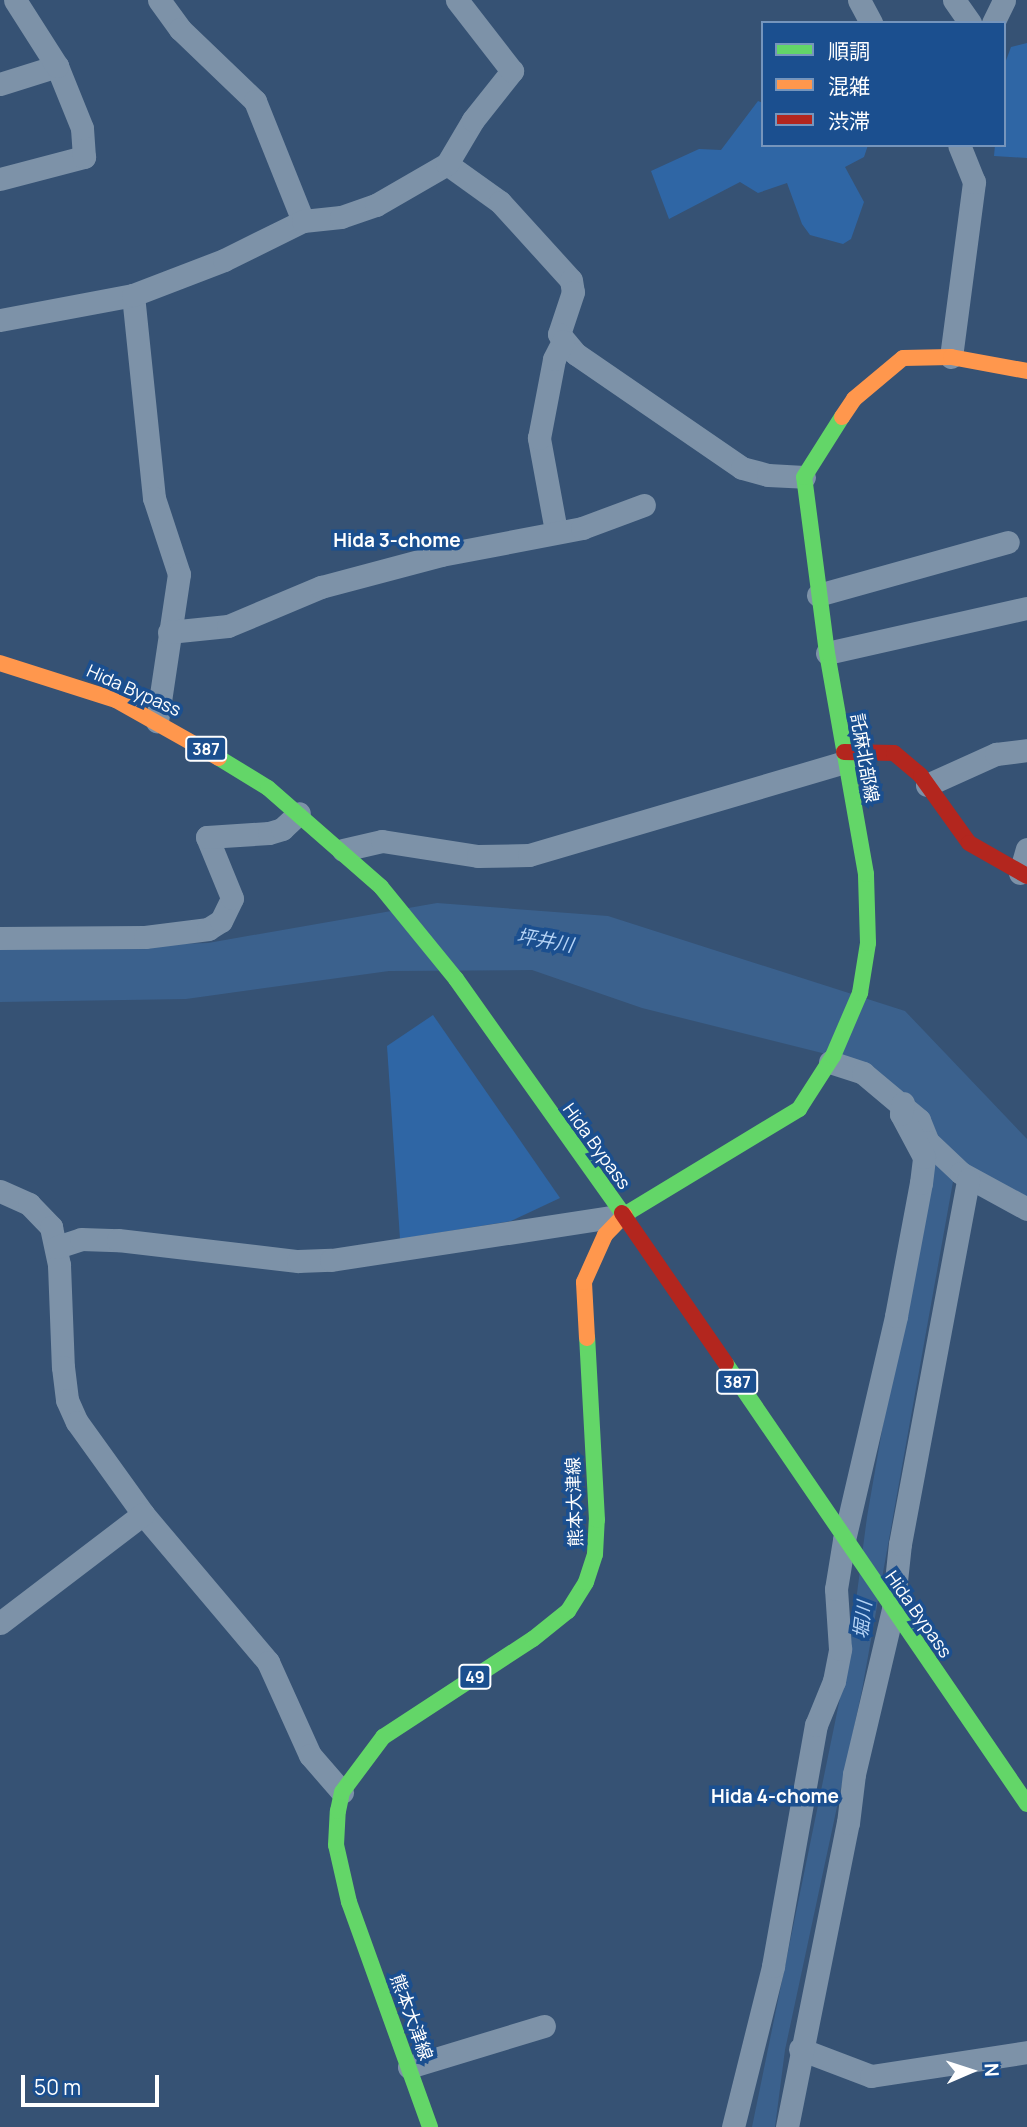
<!DOCTYPE html>
<meta charset="utf-8">
<style>
body{margin:0}
#map{position:relative;width:1027px;height:2127px;overflow:hidden;background:#365274;font-family:Manrope,"Noto Sans JP",sans-serif}
div>[style]{position:absolute}
.green>*{inset:0;background:#2f66a5}
.water>*{inset:0;background:#3b618d}
.street>*{height:23px;margin:-11.5px;padding:0 11.5px;transform-origin:11.5px;border-radius:11.5px;background:#7d92a8}
.fast>*{height:16px;margin:-8px;padding:0 8px;transform-origin:8px;border-radius:8px;background:#63d668}
.slow>*{height:16px;margin:-8px;padding:0 8px;transform-origin:8px;border-radius:8px;background:#ff974d}
.jam>*{height:16px;margin:-8px;padding:0 8px;transform-origin:8px;border-radius:8px;background:#b3261e}
span{translate:-50% -50%;white-space:nowrap;text-align:center;line-height:1.15;-webkit-text-stroke:7px #1b4f8f;paint-order:stroke}
.shield-label span{padding:2px 5px;background:#1b4f8f;border:2px solid;border-radius:5px;-webkit-text-stroke-width:0}
.shield-label{font-size:16px;color:#fff;font-weight:700}
.street-label{font-size:18px;color:#fff}
.neighbourhood-label{font-size:19px;color:#fff;font-weight:700}
.water-label{font-size:19px;color:#b5d3f5;font-style:italic}
.legend{position:absolute;left:761px;top:21px;width:245px;height:126px;box-sizing:border-box;background:#1b4f8f;border:2px solid #7695bc;margin:0;padding:9px 12px;list-style:none;font-size:21px;color:#fff}
.legend li{display:flex;align-items:center;gap:14px;height:35px}
.legend b{width:35px;border:2px solid #7695bc}
.north{position:absolute;left:936px;top:2036px;width:70px;height:70px;-webkit-text-stroke:5px #1b4f8f;paint-order:stroke;rotate:87deg;font-size:19px;font-weight:700;line-height:28px;text-align:center;color:#fff}
.north::after{content:'';display:block;margin:auto;width:24px;height:32px;background:#fff;clip-path:polygon(50% 0,100% 100%,50% 72%,0 100%)}
.scale{position:absolute;left:21px;top:2075px;width:138px;height:32px;box-sizing:border-box;border:4px solid #fff;border-top:0;padding-left:9px;font-size:21px;line-height:24px;white-space:nowrap;color:#fff;-webkit-text-stroke:5px #1b4f8f;paint-order:stroke}
</style>
<div id="map">
<div class="green">
<div style="clip-path:polygon(1027px 43px,1027px 158px,994px 156px,995px 145px,1004px 145px,1004px 66px,1011px 47px)"></div>
<div style="clip-path:polygon(758px 101px,763px 103px,763px 145px,868px 145px,864px 157px,845px 167px,864px 202px,851px 239px,843px 244px,810px 235px,802px 224px,787px 183px,758px 193px,740px 182px,669px 219px,651px 171px,699px 149px,721px 150px)"></div>
<div style="clip-path:polygon(433px 1015px,560px 1198px,511px 1221px,400px 1239px,387px 1046px)"></div>
</div>
<div class="water">
<div style="clip-path:polygon(437px 903px,608px 916px,905px 1011px,1027px 1139px,1027px 1202px,954px 1176px,862px 1690px,785px 2050px,775px 2127px,752px 2127px,849px 1654px,867px 1517px,933px 1136px,862px 1063px,642px 1008px,532px 970px,389px 971px,186px 999px,0 1002px,0 949px,208px 943px)"></div>
</div>
<div class="street">
<div style="left:159px;top:0;width:36px;rotate:54deg"></div>
<div style="left:180px;top:29px;width:104px;rotate:43.8deg"></div>
<div style="left:255px;top:101px;width:129px;rotate:68.2deg"></div>
<div style="left:859px;top:0;width:26px;rotate:62deg"></div>
<div style="left:954px;top:0;width:28px;rotate:55deg"></div>
<div style="left:993px;top:23px;width:25px;rotate:-64deg"></div>
<div style="left:0;top:84px;width:60px;rotate:-17.5deg"></div>
<div style="left:447px;top:164px;width:65px;rotate:35.6deg"></div>
<div style="left:500px;top:202px;width:105px;rotate:47.7deg"></div>
<div style="left:571px;top:280px;width:12px;rotate:81deg"></div>
<div style="left:573px;top:292px;width:44px;rotate:108.4deg"></div>
<div style="left:559px;top:334px;width:26px;rotate:50deg"></div>
<div style="left:576px;top:354px;width:201px;rotate:34.5deg"></div>
<div style="left:742px;top:468px;width:27px;rotate:15deg"></div>
<div style="left:768px;top:475px;width:36px;rotate:3deg"></div>
<div style="left:0;top:179px;width:87px;rotate:-14.7deg"></div>
<div style="left:84px;top:157px;width:29px;rotate:-94deg"></div>
<div style="left:82px;top:128px;width:67px;rotate:-112deg"></div>
<div style="left:57px;top:66px;width:78px;rotate:-122.5deg"></div>
<div style="left:133px;top:295px;width:204px;rotate:84.1deg"></div>
<div style="left:154px;top:498px;width:80px;rotate:71.8deg"></div>
<div style="left:179px;top:574px;width:149px;rotate:98.5deg"></div>
<div style="left:0;top:320px;width:135px;rotate:-10.6deg"></div>
<div style="left:133px;top:295px;width:97px;rotate:-21deg"></div>
<div style="left:224px;top:260px;width:88px;rotate:-26.3deg"></div>
<div style="left:303px;top:221px;width:38px;rotate:-6deg"></div>
<div style="left:341px;top:217px;width:37px;rotate:-19deg"></div>
<div style="left:376px;top:205px;width:82px;rotate:-30deg"></div>
<div style="left:447px;top:164px;width:51px;rotate:-59.4deg"></div>
<div style="left:473px;top:120px;width:63px;rotate:-51.5deg"></div>
<div style="left:512px;top:71px;width:90px;rotate:-127.8deg"></div>
<div style="left:951px;top:357px;width:177px;rotate:-82.5deg"></div>
<div style="left:974px;top:182px;width:40px;rotate:-112deg"></div>
<div style="left:556px;top:531px;width:95px;rotate:-100.4deg"></div>
<div style="left:539px;top:438px;width:80px;rotate:-79.2deg"></div>
<div style="left:554px;top:359px;width:20px;rotate:-63deg"></div>
<div style="left:818px;top:595px;width:197px;rotate:-15.6deg"></div>
<div style="left:169px;top:632px;width:59px;rotate:-5.8deg"></div>
<div style="left:228px;top:626px;width:101px;rotate:-22.8deg"></div>
<div style="left:321px;top:587px;width:124px;rotate:-14.9deg"></div>
<div style="left:441px;top:555px;width:144px;rotate:-10.8deg"></div>
<div style="left:582px;top:528px;width:66px;rotate:-20.4deg"></div>
<div style="left:827px;top:653px;width:205px;rotate:-12.7deg"></div>
<div style="left:927px;top:785px;width:76px;rotate:-24.2deg"></div>
<div style="left:996px;top:754px;width:31px;rotate:-7deg"></div>
<div style="left:343px;top:850px;width:40px;rotate:-13deg"></div>
<div style="left:382px;top:841px;width:97px;rotate:8.9deg"></div>
<div style="left:478px;top:856px;width:51px;rotate:-1.1deg"></div>
<div style="left:529px;top:855px;width:330px;rotate:-16.4deg"></div>
<div style="left:1020px;top:873px;width:25px;rotate:-74deg"></div>
<div style="left:0;top:938px;width:145px;rotate:-0.4deg"></div>
<div style="left:145px;top:937px;width:64px;rotate:-7.2deg"></div>
<div style="left:208px;top:929px;width:15px;rotate:-32deg"></div>
<div style="left:221px;top:921px;width:25px;rotate:-64deg"></div>
<div style="left:232px;top:898px;width:66px;rotate:-112.3deg"></div>
<div style="left:207px;top:837px;width:62px;rotate:-3.7deg"></div>
<div style="left:269px;top:833px;width:14px;rotate:-17deg"></div>
<div style="left:282px;top:829px;width:23px;rotate:-43deg"></div>
<div style="left:830px;top:1062px;width:35px;rotate:18deg"></div>
<div style="left:863px;top:1073px;width:73px;rotate:40deg"></div>
<div style="left:919px;top:1120px;width:24px;rotate:68deg"></div>
<div style="left:928px;top:1142px;width:45px;rotate:43.2deg"></div>
<div style="left:961px;top:1173px;width:75px;rotate:28.6deg"></div>
<div style="left:0;top:1191px;width:32px;rotate:24deg"></div>
<div style="left:29px;top:1204px;width:32px;rotate:46deg"></div>
<div style="left:51px;top:1227px;width:39px;rotate:78deg"></div>
<div style="left:59px;top:1265px;width:102px;rotate:87.8deg"></div>
<div style="left:63px;top:1367px;width:33px;rotate:83deg"></div>
<div style="left:67px;top:1400px;width:24px;rotate:66deg"></div>
<div style="left:77px;top:1422px;width:113px;rotate:54.3deg"></div>
<div style="left:143px;top:1514px;width:194px;rotate:49.8deg"></div>
<div style="left:268px;top:1662px;width:102px;rotate:65.7deg"></div>
<div style="left:310px;top:1755px;width:49px;rotate:49.1deg"></div>
<div style="left:57px;top:1247px;width:25px;rotate:-18deg"></div>
<div style="left:81px;top:1239px;width:37px;rotate:2deg"></div>
<div style="left:118px;top:1240px;width:181px;rotate:6.7deg"></div>
<div style="left:298px;top:1261px;width:33px;rotate:-2deg"></div>
<div style="left:331px;top:1260px;width:296px;rotate:-8.7deg"></div>
<div style="left:0;top:1623px;width:180px;rotate:-37.3deg"></div>
<div style="left:800px;top:2049px;width:76px;rotate:20.8deg"></div>
<div style="left:871px;top:2076px;width:158px;rotate:-8.7deg"></div>
<div style="left:409px;top:2067px;width:141px;rotate:-16.9deg"></div>
<div style="left:733px;top:2127px;width:166px;rotate:-76deg"></div>
<div style="left:773px;top:1966px;width:245px;rotate:-79.9deg"></div>
<div style="left:816px;top:1725px;width:48px;rotate:-67.8deg"></div>
<div style="left:834px;top:1681px;width:33px;rotate:-79deg"></div>
<div style="left:840px;top:1649px;width:60px;rotate:-93.8deg"></div>
<div style="left:836px;top:1589px;width:50px;rotate:-80.7deg"></div>
<div style="left:844px;top:1540px;width:230px;rotate:-76.9deg"></div>
<div style="left:896px;top:1316px;width:135px;rotate:-79.4deg"></div>
<div style="left:921px;top:1183px;width:26px;rotate:-83deg"></div>
<div style="left:924px;top:1157px;width:49px;rotate:-118.1deg"></div>
<div style="left:901px;top:1114px;width:11px;rotate:-80deg"></div>
<div style="left:787px;top:2127px;width:310px;rotate:-78.7deg"></div>
<div style="left:848px;top:1823px;width:49px;rotate:-83deg"></div>
<div style="left:854px;top:1774px;width:170px;rotate:-76.7deg"></div>
<div style="left:893px;top:1609px;width:65px;rotate:-83.9deg"></div>
<div style="left:900px;top:1544px;width:371px;rotate:-79.4deg"></div>
</div>
<div class="fast">
<div style="left:219px;top:758px;width:57px;rotate:31.5deg"></div>
<div style="left:268px;top:788px;width:150px;rotate:41.2deg"></div>
<div style="left:381px;top:887px;width:119px;rotate:50.8deg"></div>
<div style="left:456px;top:979px;width:287px;rotate:54.6deg"></div>
<div style="left:624px;top:1215px;width:205px;rotate:-31.2deg"></div>
<div style="left:799px;top:1109px;width:63px;rotate:-57.3deg"></div>
<div style="left:833px;top:1056px;width:69px;rotate:-66.8deg"></div>
<div style="left:860px;top:993px;width:51px;rotate:-80.9deg"></div>
<div style="left:868px;top:943px;width:69px;rotate:-91.7deg"></div>
<div style="left:866px;top:874px;width:224px;rotate:-100deg"></div>
<div style="left:827px;top:653px;width:177px;rotate:-97.4deg"></div>
<div style="left:804px;top:477px;width:71px;rotate:-57.7deg"></div>
<div style="left:726px;top:1364px;width:533px;rotate:55.62deg"></div>
<div style="left:430px;top:2127px;width:239px;rotate:-109.8deg"></div>
<div style="left:349px;top:1902px;width:58px;rotate:-102.8deg"></div>
<div style="left:336px;top:1845px;width:34px;rotate:-87deg"></div>
<div style="left:338px;top:1811px;width:19px;rotate:-78deg"></div>
<div style="left:342px;top:1792px;width:69px;rotate:-53.3deg"></div>
<div style="left:383px;top:1737px;width:179px;rotate:-33.2deg"></div>
<div style="left:533px;top:1639px;width:45px;rotate:-38.7deg"></div>
<div style="left:568px;top:1611px;width:34px;rotate:-58deg"></div>
<div style="left:586px;top:1582px;width:29px;rotate:-72deg"></div>
<div style="left:595px;top:1554px;width:34px;rotate:-87deg"></div>
<div style="left:597px;top:1520px;width:182px;rotate:-93.1deg"></div>
</div>
<div class="slow">
<div style="left:842px;top:417px;width:22px;rotate:-56deg"></div>
<div style="left:854px;top:399px;width:64px;rotate:-39.9deg"></div>
<div style="left:903px;top:358px;width:48px;rotate:-1.2deg"></div>
<div style="left:951px;top:357px;width:77px;rotate:10.4deg"></div>
<div style="left:0;top:663px;width:122px;rotate:17.7deg"></div>
<div style="left:116px;top:700px;width:118px;rotate:29.4deg"></div>
<div style="left:587px;top:1338px;width:56px;rotate:-93.1deg"></div>
<div style="left:584px;top:1282px;width:51px;rotate:-65.9deg"></div>
<div style="left:605px;top:1235px;width:28px;rotate:-46deg"></div>
</div>
<div class="jam">
<div style="left:844px;top:752px;width:50px;rotate:1.1deg"></div>
<div style="left:894px;top:753px;width:35px;rotate:40deg"></div>
<div style="left:921px;top:776px;width:82px;rotate:54.4deg"></div>
<div style="left:969px;top:843px;width:67px;rotate:29.6deg"></div>
<div style="left:622px;top:1213px;width:183px;rotate:55.4deg"></div>
</div>
<div class="shield-label">
<span style="left:206px;top:749px">387</span>
<span style="left:737px;top:1382px">387</span>
<span style="left:475px;top:1677px">49</span>
</div>
<div class="street-label">
<span style="left:134px;top:690px;rotate:24deg">Hida Bypass</span>
<span style="left:865px;top:758px;rotate:80deg">託麻北部線</span>
<span style="left:597px;top:1146px;rotate:54deg">Hida Bypass</span>
<span style="left:574px;top:1502px;rotate:-92deg">熊本大津線</span>
<span style="left:919px;top:1614px;rotate:55deg">Hida Bypass</span>
<span style="left:412px;top:2017px;rotate:70deg">熊本大津線</span>
</div>
<div class="neighbourhood-label">
<span style="left:397px;top:541px">Hida 3-chome</span>
<span style="left:775px;top:1797px">Hida 4-chome</span>
</div>
<div class="water-label">
<span style="left:545px;top:941px;rotate:10deg">坪井川</span>
<span style="left:863px;top:1620px;rotate:-83deg">堀川</span>
</div>
<ul class="legend">
<li><b style="height:9px;background:#63d668"></b>順調</li>
<li><b style="height:9px;background:#ff974d"></b>混雑</li>
<li><b style="height:9px;background:#b3261e"></b>渋滞</li>
</ul>
<div class="north">N</div>
<div class="scale">50 m</div>
</div>
